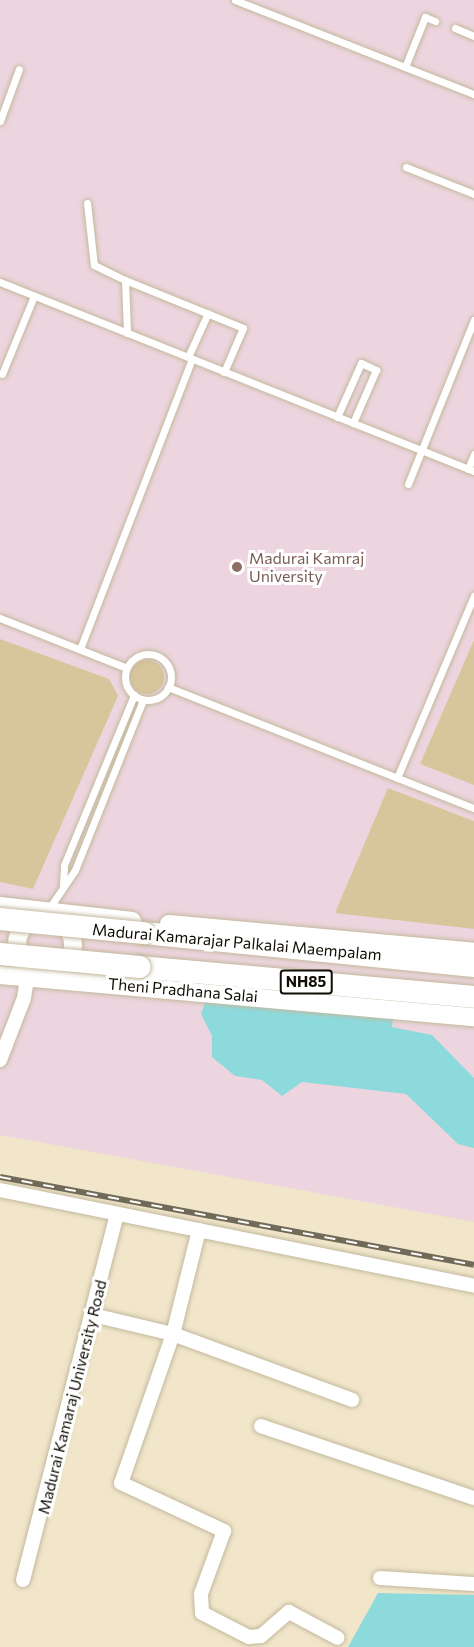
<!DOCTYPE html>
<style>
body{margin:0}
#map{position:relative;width:474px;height:1647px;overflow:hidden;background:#f1e6ca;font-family:Commissioner,sans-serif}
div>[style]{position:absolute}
.education>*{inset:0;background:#edd5df}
.green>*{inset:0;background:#d7c69c}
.round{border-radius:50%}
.water>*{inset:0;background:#8ddadd}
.roads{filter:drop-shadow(0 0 2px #c3b99d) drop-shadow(0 0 2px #c3b99d)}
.service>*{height:7px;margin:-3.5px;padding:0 3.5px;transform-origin:3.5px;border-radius:3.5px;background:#fff}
.service>.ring{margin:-3.5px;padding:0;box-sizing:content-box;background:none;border:7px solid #fff;border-radius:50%}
.minor>*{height:14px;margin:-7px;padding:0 7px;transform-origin:7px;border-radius:7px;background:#fff}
.tertiary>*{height:18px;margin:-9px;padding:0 9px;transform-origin:9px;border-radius:9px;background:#fff}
.tertiary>.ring{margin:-9px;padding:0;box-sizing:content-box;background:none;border:18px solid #fff;border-radius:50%}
.trunk>*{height:22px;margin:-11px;padding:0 11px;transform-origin:11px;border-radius:11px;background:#fff}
.rail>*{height:6px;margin-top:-3px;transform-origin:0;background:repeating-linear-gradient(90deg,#fff 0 11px,#716a59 0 22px);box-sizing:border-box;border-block:2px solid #716a59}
.bridges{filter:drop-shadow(0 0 2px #c3b99d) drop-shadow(0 0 2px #c3b99d)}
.trunk-bridge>*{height:22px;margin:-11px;padding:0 11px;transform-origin:11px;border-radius:11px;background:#fff}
.dots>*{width:16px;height:16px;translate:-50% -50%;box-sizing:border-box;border:3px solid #fff;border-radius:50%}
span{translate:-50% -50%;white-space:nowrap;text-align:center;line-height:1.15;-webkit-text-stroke:6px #fff;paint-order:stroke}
.shield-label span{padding:2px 4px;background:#fff;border:2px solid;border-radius:4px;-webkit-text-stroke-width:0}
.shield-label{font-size:15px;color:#100d04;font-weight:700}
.education-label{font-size:16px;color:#785e54}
.left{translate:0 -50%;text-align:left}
.street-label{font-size:16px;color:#100d04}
</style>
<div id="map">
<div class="education">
<div style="clip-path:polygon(0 0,474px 0,474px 1222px,0 1135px)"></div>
</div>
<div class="green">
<div style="clip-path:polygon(0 639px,109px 679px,118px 696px,33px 889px,0 882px)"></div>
<div style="clip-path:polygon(474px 640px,474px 785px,420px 764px)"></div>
<div class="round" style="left:130px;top:660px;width:34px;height:34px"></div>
<div style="clip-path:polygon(388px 788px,474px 821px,474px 929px,335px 913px)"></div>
</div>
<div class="water">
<div style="clip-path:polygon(206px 1000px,393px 1018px,392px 1027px,432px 1035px,474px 1078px,474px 1148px,458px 1144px,406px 1094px,302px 1082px,282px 1096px,262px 1080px,235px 1076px,212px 1057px,212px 1036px,201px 1014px)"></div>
<div style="clip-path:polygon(378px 1593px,474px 1595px,474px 1647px,348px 1647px)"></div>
</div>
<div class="roads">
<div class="service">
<div style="left:235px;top:0;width:257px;rotate:21.5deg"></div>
<div style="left:455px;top:28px;width:21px;rotate:23deg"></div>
<div style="left:405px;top:67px;width:54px;rotate:-68.2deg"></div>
<div style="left:425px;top:17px;width:11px;rotate:22deg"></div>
<div style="left:0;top:121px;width:55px;rotate:-69.9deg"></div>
<div style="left:406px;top:167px;width:73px;rotate:21.7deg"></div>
<div style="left:87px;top:203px;width:62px;rotate:83.6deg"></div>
<div style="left:94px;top:265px;width:34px;rotate:26deg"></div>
<div style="left:125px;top:280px;width:53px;rotate:87.8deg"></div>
<div style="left:125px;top:280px;width:127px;rotate:22.1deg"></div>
<div style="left:243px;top:328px;width:48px;rotate:113.4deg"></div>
<div style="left:0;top:282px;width:510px;rotate:21.74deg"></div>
<div style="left:188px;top:357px;width:48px;rotate:-65.6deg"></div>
<div style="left:2px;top:374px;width:84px;rotate:-67.7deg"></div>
<div style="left:337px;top:417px;width:59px;rotate:-66deg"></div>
<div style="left:361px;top:363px;width:17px;rotate:25deg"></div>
<div style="left:376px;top:370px;width:58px;rotate:113.5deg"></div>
<div style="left:468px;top:469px;width:16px;rotate:-68deg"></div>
<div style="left:408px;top:484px;width:177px;rotate:-68.1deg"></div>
<div style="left:0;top:618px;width:136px;rotate:21.5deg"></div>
<div style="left:80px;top:649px;width:311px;rotate:-68.9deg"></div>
<div class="ring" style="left:125px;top:654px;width:39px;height:39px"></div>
<div style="left:168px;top:687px;width:329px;rotate:21.6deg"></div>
<div style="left:397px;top:778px;width:198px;rotate:-67.1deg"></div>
<div style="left:63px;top:885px;width:20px;rotate:-87deg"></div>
<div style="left:64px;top:865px;width:184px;rotate:-67.6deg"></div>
<div style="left:48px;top:910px;width:48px;rotate:-56deg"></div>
<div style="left:75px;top:870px;width:183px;rotate:-68.2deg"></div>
</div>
<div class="minor">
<div style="left:0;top:1060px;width:66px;rotate:-68.8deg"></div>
<div style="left:24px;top:998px;width:30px;rotate:-81deg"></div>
<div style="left:0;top:1190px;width:484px;rotate:11.4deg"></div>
<div style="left:199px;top:1230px;width:107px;rotate:104deg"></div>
<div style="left:173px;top:1334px;width:158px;rotate:109.2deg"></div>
<div style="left:121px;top:1483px;width:114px;rotate:25deg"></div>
<div style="left:224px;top:1531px;width:67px;rotate:110.1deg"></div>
<div style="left:201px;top:1594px;width:19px;rotate:87deg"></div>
<div style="left:202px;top:1613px;width:53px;rotate:27.1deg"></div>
<div style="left:249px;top:1637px;width:12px;rotate:-5deg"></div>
<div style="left:261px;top:1636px;width:37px;rotate:-41deg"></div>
<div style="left:289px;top:1612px;width:55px;rotate:28deg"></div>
<div style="left:93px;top:1315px;width:82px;rotate:13.4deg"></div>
<div style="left:173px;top:1334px;width:191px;rotate:20.2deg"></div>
<div style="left:261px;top:1426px;width:225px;rotate:18.7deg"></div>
<div style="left:380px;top:1578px;width:94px;rotate:3.7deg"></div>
<div style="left:23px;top:1580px;width:378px;rotate:-75.6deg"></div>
</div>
<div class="tertiary">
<div style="left:0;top:906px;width:133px;rotate:6.5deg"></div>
<div class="ring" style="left:17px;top:917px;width:38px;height:38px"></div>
<div style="left:169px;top:924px;width:306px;rotate:5.2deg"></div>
<div style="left:0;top:975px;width:476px;rotate:5.1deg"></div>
</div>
<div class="trunk">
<div style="left:144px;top:933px;width:332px;rotate:5.7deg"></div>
<div style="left:139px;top:967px;width:336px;rotate:5.1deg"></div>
</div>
</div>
<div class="rail">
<div style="left:0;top:1177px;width:482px;rotate:10.5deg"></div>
</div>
<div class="bridges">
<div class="trunk-bridge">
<div style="left:0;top:919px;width:145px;rotate:5.6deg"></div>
<div style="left:0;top:954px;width:140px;rotate:5.3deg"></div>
</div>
</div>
<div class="dots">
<div style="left:237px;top:567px;background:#8d6e63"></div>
</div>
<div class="shield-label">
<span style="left:306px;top:982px">NH85</span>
</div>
<div class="education-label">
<span class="left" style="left:249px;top:567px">Madurai Kamraj<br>University</span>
</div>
<div class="street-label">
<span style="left:237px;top:942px;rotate:5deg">Madurai Kamarajar Palkalai Maempalam</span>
<span style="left:183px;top:990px;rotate:5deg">Theni Pradhana Salai</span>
<span style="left:72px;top:1397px;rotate:-76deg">Madurai Kamaraj University Road</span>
</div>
</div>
